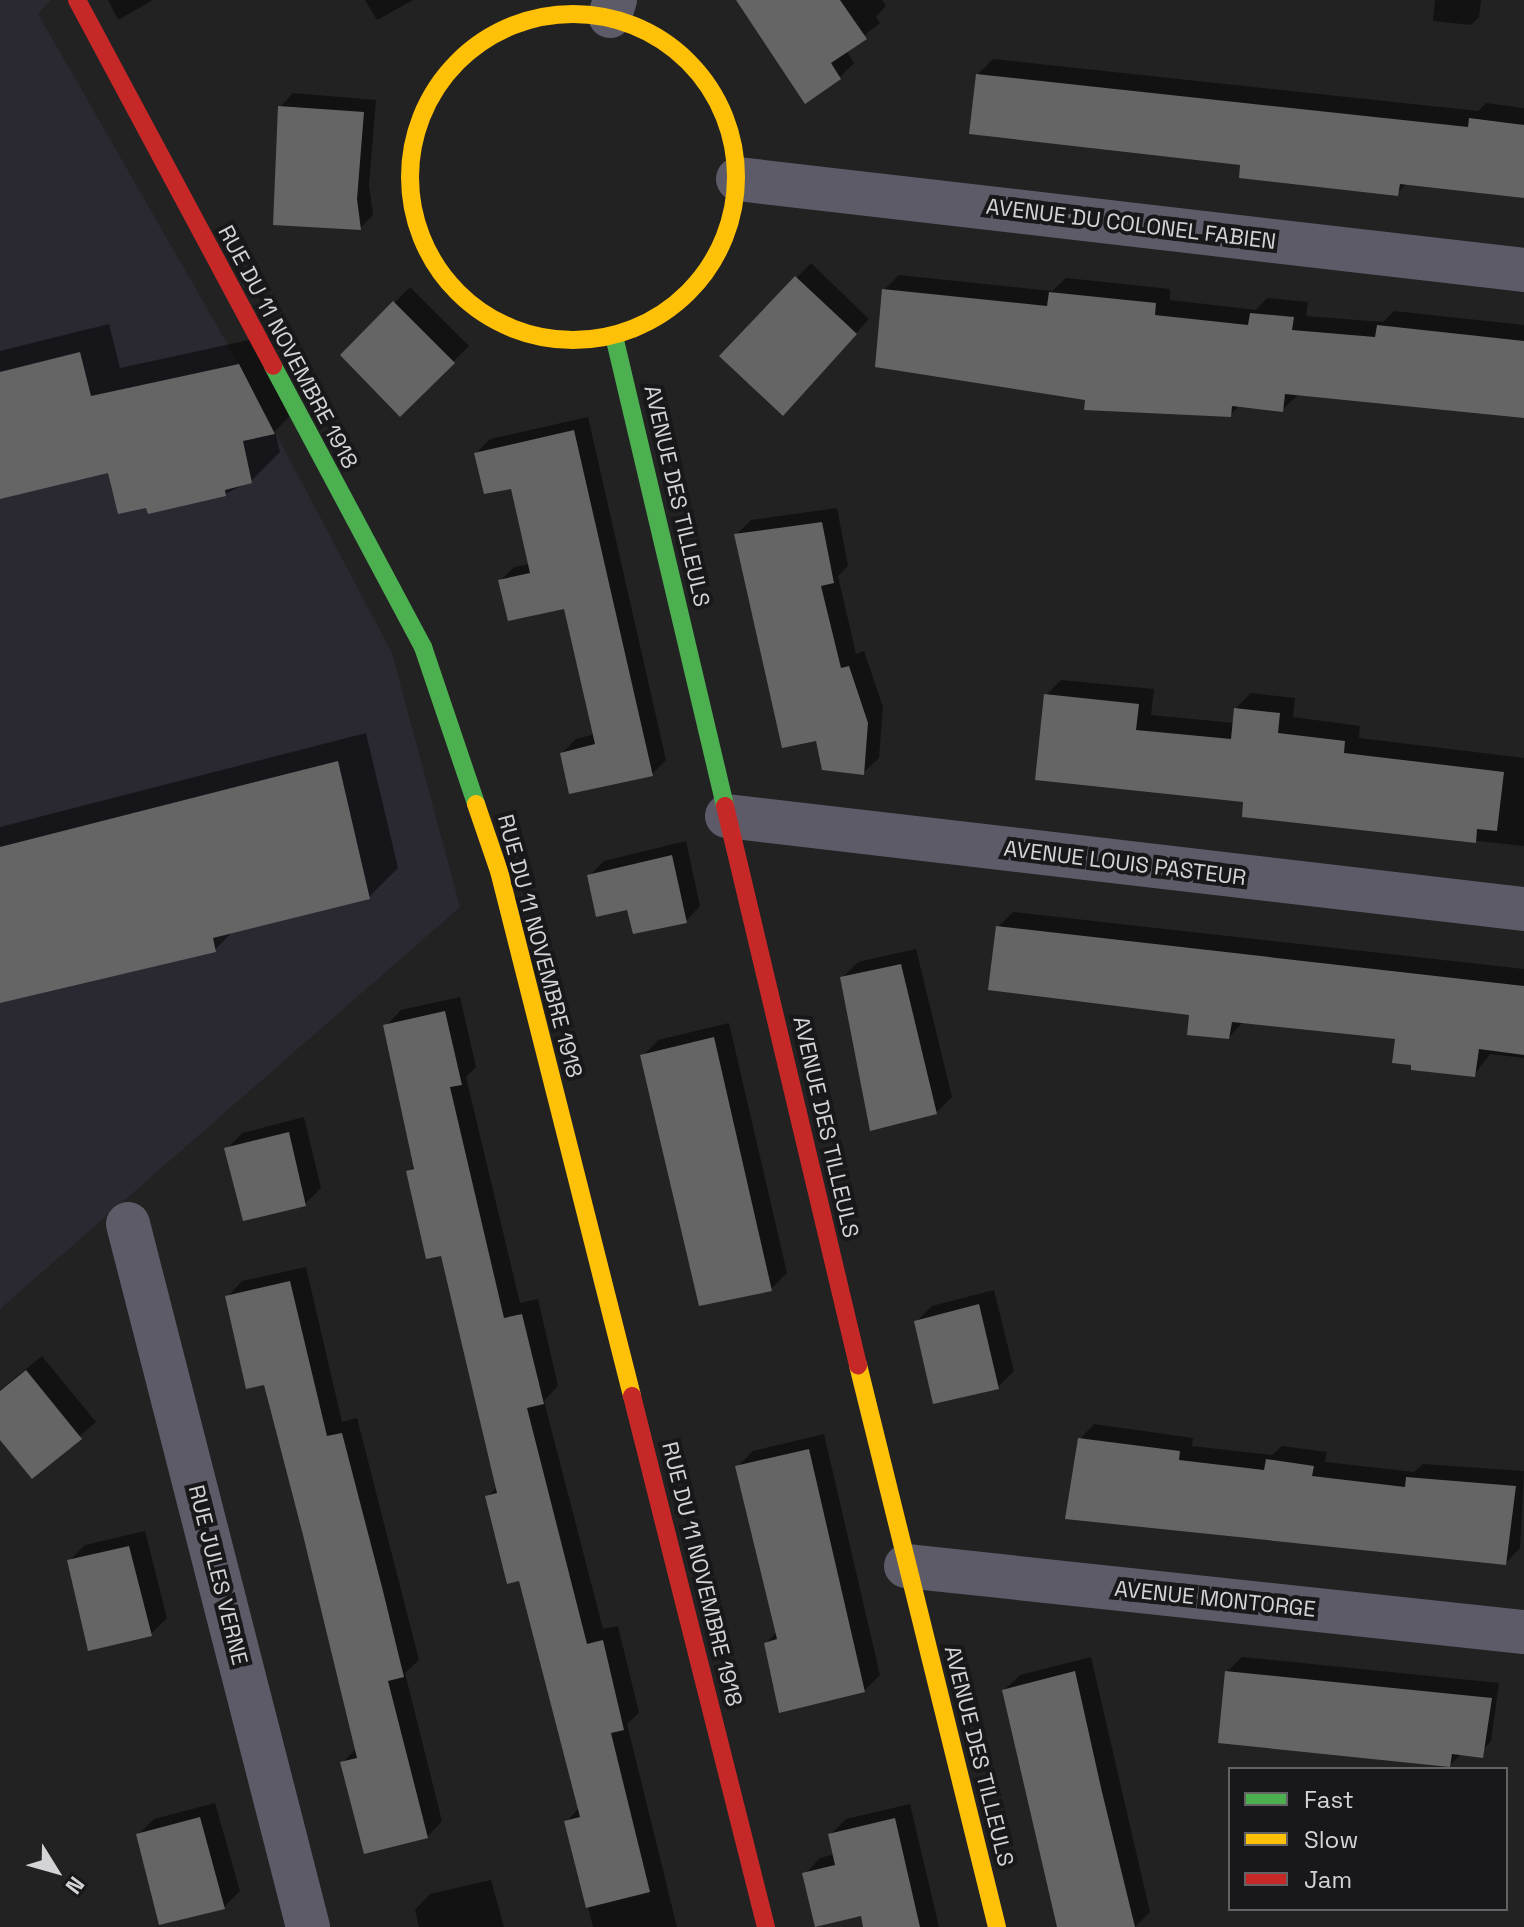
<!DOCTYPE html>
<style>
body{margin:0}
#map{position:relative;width:1524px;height:1927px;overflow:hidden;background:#222223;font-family:"Space Grotesk",sans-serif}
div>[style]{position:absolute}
.built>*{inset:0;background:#2a2830}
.shadow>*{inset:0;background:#0007}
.building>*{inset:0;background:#656566}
.street>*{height:44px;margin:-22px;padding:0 22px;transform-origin:22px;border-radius:22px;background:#5e5b68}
.fast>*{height:18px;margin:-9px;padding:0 9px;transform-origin:9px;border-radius:9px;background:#4caf50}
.slow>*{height:18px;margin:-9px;padding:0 9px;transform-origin:9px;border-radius:9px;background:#ffc107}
.slow>.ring{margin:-9px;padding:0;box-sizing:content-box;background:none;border:18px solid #ffc107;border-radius:50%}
.jam>*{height:18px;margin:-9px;padding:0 9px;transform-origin:9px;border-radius:9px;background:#c62828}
span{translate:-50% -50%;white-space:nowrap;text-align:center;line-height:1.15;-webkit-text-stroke:8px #18181a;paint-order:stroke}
.street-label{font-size:22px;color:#d4d3d5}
.legend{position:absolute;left:1228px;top:1767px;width:280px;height:144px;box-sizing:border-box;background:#18181a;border:2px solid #636365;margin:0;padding:10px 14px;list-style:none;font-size:24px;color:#d4d3d5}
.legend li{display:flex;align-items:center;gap:16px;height:40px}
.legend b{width:40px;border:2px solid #636365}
.north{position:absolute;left:16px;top:1831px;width:80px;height:80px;-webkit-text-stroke:6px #18181a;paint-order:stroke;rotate:127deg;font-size:22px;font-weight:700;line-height:32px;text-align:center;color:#d4d3d5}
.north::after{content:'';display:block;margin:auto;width:28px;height:36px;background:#d4d3d5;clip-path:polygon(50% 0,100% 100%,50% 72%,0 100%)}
</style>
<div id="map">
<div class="built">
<div style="clip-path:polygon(0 0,51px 0,38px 14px,239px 364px,392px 653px,460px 907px,0 1309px)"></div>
</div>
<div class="shadow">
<div style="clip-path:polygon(108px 0,153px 0,118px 20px)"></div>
<div style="clip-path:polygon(365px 0,413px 0,377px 20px)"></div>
<div style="clip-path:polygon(759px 0,882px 0,886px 6px,876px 17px,880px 23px,846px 50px,854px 63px,840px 77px)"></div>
<div style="clip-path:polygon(1435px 0,1481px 0,1479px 17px,1471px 25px,1433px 21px)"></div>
<div style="clip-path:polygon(993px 59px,1478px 111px,1486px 103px,1524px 108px,1524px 196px,1408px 183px,1397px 193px,1242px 163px,978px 74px)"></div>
<div style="clip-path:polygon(293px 93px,376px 100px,369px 185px,373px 215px,360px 228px,280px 107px)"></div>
<div style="clip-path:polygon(811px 263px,869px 319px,797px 399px,722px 356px)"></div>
<div style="clip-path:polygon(899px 275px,1052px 291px,1066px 278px,1170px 289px,1170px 300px,1256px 310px,1267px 298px,1308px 302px,1306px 316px,1383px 322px,1394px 311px,1524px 325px,1524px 413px,1298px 395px,1282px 410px,1240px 405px,1230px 415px,1087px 398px,884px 290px)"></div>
<div style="clip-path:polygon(410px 287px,469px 346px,400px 414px,343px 355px)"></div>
<div style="clip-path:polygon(109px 324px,120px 368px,268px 336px,303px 403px,275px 431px,280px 452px,251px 481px,225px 494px,147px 506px,110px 470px,0 497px,0 351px)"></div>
<div style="clip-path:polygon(588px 417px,666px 760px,652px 774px,562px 753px,576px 739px,595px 734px,566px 607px,500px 581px,514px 567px,530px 564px,512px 486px,476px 453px,490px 439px)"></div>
<div style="clip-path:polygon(837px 508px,848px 566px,838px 576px,856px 654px,864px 651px,883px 707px,879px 758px,863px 773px,736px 535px,751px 520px)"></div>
<div style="clip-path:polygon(1061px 680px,1154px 689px,1151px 715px,1234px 723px,1236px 708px,1251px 693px,1295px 698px,1293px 717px,1360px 726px,1359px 738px,1524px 758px,1524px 846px,1244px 816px,1245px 800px,1046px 695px)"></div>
<div style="clip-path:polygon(366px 733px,398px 868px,369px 897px,233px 931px,215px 950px,0 1001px,0 827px)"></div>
<div style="clip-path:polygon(686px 841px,700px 906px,686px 921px,629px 907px,589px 876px,604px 861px)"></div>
<div style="clip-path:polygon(1013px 912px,1524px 969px,1524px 1058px,1490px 1054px,1474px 1075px,1397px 1038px,1244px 1021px,1229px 1037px,1191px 1013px,998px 927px)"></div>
<div style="clip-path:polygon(916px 949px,952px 1097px,936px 1113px,842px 978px,858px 962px)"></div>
<div style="clip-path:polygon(460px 997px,476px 1067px,466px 1077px,520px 1303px,538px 1299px,558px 1386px,544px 1401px,603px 1629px,618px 1626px,639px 1713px,627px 1724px,677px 1927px,593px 1927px,567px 1821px,579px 1808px,520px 1579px,487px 1497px,498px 1486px,442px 1254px,408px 1172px,415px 1165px,386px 1026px,401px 1010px)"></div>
<div style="clip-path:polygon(729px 1023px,787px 1273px,771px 1289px,643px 1056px,658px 1040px)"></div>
<div style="clip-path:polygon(304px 1117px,321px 1188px,305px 1204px,227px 1149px,242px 1133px)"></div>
<div style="clip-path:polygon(306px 1267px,342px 1422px,357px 1418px,419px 1660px,405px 1673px,442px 1821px,427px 1837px,342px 1763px,356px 1749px,266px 1382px,227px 1297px,242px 1281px)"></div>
<div style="clip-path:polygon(994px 1290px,1014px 1371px,998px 1387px,916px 1322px,932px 1306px)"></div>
<div style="clip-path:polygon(42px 1356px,96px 1422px,32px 1476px,0 1437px,0 1390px)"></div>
<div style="clip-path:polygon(1094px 1424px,1193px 1438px,1192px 1446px,1272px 1455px,1282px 1446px,1327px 1452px,1325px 1462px,1414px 1472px,1423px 1464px,1524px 1471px,1520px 1548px,1506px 1563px,1080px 1439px)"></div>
<div style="clip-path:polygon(824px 1434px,880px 1675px,864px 1691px,766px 1643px,777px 1632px,738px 1466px,753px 1451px)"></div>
<div style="clip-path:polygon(145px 1531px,167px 1618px,151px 1634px,69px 1561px,85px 1545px)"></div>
<div style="clip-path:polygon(1091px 1657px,1150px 1912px,1135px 1927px,1059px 1927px,1004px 1690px,1020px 1675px)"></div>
<div style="clip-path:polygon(1242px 1657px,1499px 1683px,1491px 1741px,1477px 1756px,1461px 1754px,1450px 1765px,1227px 1672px)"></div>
<div style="clip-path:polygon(215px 1803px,240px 1891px,224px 1907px,138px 1835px,154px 1819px)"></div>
<div style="clip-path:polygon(910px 1804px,939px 1927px,866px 1927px,862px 1914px,805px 1874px,820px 1858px,835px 1854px,830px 1835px,846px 1819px)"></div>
<div style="clip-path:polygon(491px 1880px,504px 1927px,419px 1927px,415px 1910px,430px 1894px)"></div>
</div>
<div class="building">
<div style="clip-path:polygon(736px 0,840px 0,867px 39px,831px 63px,841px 79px,805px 104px)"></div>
<div style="clip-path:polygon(976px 74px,1468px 127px,1469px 118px,1524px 125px,1524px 198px,1400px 184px,1398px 196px,1239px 178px,1240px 165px,969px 134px)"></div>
<div style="clip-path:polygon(278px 106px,364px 112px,357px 199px,361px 230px,273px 225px)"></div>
<div style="clip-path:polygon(795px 276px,857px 334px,783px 416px,719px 356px)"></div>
<div style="clip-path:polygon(882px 289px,1047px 306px,1049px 292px,1156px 303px,1155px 315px,1248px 325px,1250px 313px,1294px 317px,1292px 330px,1375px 337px,1377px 325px,1524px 341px,1524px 418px,1285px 394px,1283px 412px,1232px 406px,1231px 417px,1084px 410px,1085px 400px,875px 367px)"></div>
<div style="clip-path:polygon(393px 301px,455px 363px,400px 417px,340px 355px)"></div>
<div style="clip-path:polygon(80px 352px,91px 396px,239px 364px,275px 434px,243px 441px,252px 483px,225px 490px,226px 496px,148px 514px,146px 508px,118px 514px,108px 473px,0 499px,0 372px)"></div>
<div style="clip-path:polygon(574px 430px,653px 776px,569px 794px,560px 753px,595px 744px,564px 609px,508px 621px,498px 580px,530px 573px,511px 489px,484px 494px,474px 453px)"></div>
<div style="clip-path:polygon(822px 522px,834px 583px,821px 586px,841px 668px,849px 666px,868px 723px,864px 775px,822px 770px,816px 741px,782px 748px,734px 534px)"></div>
<div style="clip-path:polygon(1044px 694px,1139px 704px,1136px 730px,1231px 739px,1234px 708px,1280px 713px,1278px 733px,1345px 741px,1344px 753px,1504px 772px,1497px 831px,1477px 829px,1476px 843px,1396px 834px,1242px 817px,1243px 802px,1035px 780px)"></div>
<div style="clip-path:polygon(338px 761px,370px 899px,213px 938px,216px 952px,0 1003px,0 847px)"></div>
<div style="clip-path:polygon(672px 855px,687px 923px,633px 934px,627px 910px,596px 917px,587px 875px)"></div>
<div style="clip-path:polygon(996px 926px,1524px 986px,1524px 1055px,1479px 1049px,1475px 1077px,1411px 1070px,1411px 1065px,1392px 1063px,1395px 1039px,1232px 1022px,1229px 1039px,1187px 1035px,1189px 1015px,988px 990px)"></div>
<div style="clip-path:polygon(901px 964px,937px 1114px,870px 1131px,840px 977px)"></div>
<div style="clip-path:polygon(445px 1011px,462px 1085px,450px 1087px,504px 1318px,522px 1314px,544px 1404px,527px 1408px,587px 1644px,603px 1640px,624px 1730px,611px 1733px,650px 1892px,586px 1908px,564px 1821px,580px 1817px,519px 1581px,507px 1584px,485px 1496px,497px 1493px,441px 1256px,426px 1259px,406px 1171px,414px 1169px,383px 1025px)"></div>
<div style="clip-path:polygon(714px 1037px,772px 1291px,699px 1306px,640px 1055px)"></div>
<div style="clip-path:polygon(289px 1132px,306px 1206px,243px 1221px,224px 1148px)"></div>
<div style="clip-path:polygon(290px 1281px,327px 1436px,342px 1433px,382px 1587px,404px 1677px,388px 1681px,428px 1838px,364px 1854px,340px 1762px,357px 1758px,303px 1535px,264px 1385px,246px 1389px,225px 1296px)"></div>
<div style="clip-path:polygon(979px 1304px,999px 1389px,933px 1404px,914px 1321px)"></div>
<div style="clip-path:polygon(26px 1370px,82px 1439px,32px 1479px,0 1440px,0 1391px)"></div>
<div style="clip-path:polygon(1078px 1438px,1180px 1451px,1179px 1460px,1264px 1470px,1266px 1459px,1314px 1466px,1312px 1476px,1405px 1487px,1406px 1477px,1516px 1486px,1506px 1565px,1065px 1519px)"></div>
<div style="clip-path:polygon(809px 1449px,865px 1692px,779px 1713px,764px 1643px,777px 1639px,735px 1466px)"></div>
<div style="clip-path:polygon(129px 1546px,152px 1636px,88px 1651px,67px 1560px)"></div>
<div style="clip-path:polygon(1075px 1671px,1102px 1792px,1135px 1927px,1057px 1927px,1002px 1690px)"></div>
<div style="clip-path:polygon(1225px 1671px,1492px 1698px,1483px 1758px,1452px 1754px,1450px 1767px,1218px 1743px)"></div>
<div style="clip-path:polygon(200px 1817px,225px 1909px,159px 1925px,136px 1834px)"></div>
<div style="clip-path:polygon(895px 1818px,920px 1927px,863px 1927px,861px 1916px,815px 1927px,802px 1873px,835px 1865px,828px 1834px)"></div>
</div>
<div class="street">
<div style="left:610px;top:16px;width:17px;rotate:-73deg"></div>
<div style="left:738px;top:179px;width:791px;rotate:6.6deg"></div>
<div style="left:727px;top:816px;width:802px;rotate:6.66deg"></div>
<div style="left:128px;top:1224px;width:726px;rotate:75.64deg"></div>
<div style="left:906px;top:1566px;width:622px;rotate:6.1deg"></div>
</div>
<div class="fast">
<div style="left:614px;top:336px;width:483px;rotate:76.7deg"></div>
<div style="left:273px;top:366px;width:319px;rotate:61.9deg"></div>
<div style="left:423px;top:647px;width:166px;rotate:71.3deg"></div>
</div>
<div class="slow">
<div class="ring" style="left:410px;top:14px;width:308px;height:308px"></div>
<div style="left:476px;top:804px;width:71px;rotate:71.1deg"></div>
<div style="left:499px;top:871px;width:542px;rotate:75.78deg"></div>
<div style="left:858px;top:1365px;width:579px;rotate:76.11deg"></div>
</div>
<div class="jam">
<div style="left:77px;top:0;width:415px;rotate:61.8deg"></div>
<div style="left:725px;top:806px;width:575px;rotate:76.62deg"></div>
<div style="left:632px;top:1396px;width:548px;rotate:75.84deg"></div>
</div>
<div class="street-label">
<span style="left:1131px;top:224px;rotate:7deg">AVENUE DU COLONEL FABIEN</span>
<span style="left:288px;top:347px;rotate:62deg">RUE DU 11 NOVEMBRE 1918</span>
<span style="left:677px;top:496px;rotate:77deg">AVENUE DES TILLEULS</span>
<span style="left:1125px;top:863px;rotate:7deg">AVENUE LOUIS PASTEUR</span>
<span style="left:540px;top:946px;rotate:75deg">RUE DU 11 NOVEMBRE 1918</span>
<span style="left:826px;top:1127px;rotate:77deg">AVENUE DES TILLEULS</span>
<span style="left:702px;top:1574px;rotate:76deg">RUE DU 11 NOVEMBRE 1918</span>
<span style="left:218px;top:1575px;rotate:76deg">RUE JULES VERNE</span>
<span style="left:1215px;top:1599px;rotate:6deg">AVENUE MONTORGE</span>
<span style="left:979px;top:1756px;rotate:76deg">AVENUE DES TILLEULS</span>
</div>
<ul class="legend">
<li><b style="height:10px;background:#4caf50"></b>Fast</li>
<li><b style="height:10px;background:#ffc107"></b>Slow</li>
<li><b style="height:10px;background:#c62828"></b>Jam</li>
</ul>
<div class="north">N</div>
</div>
